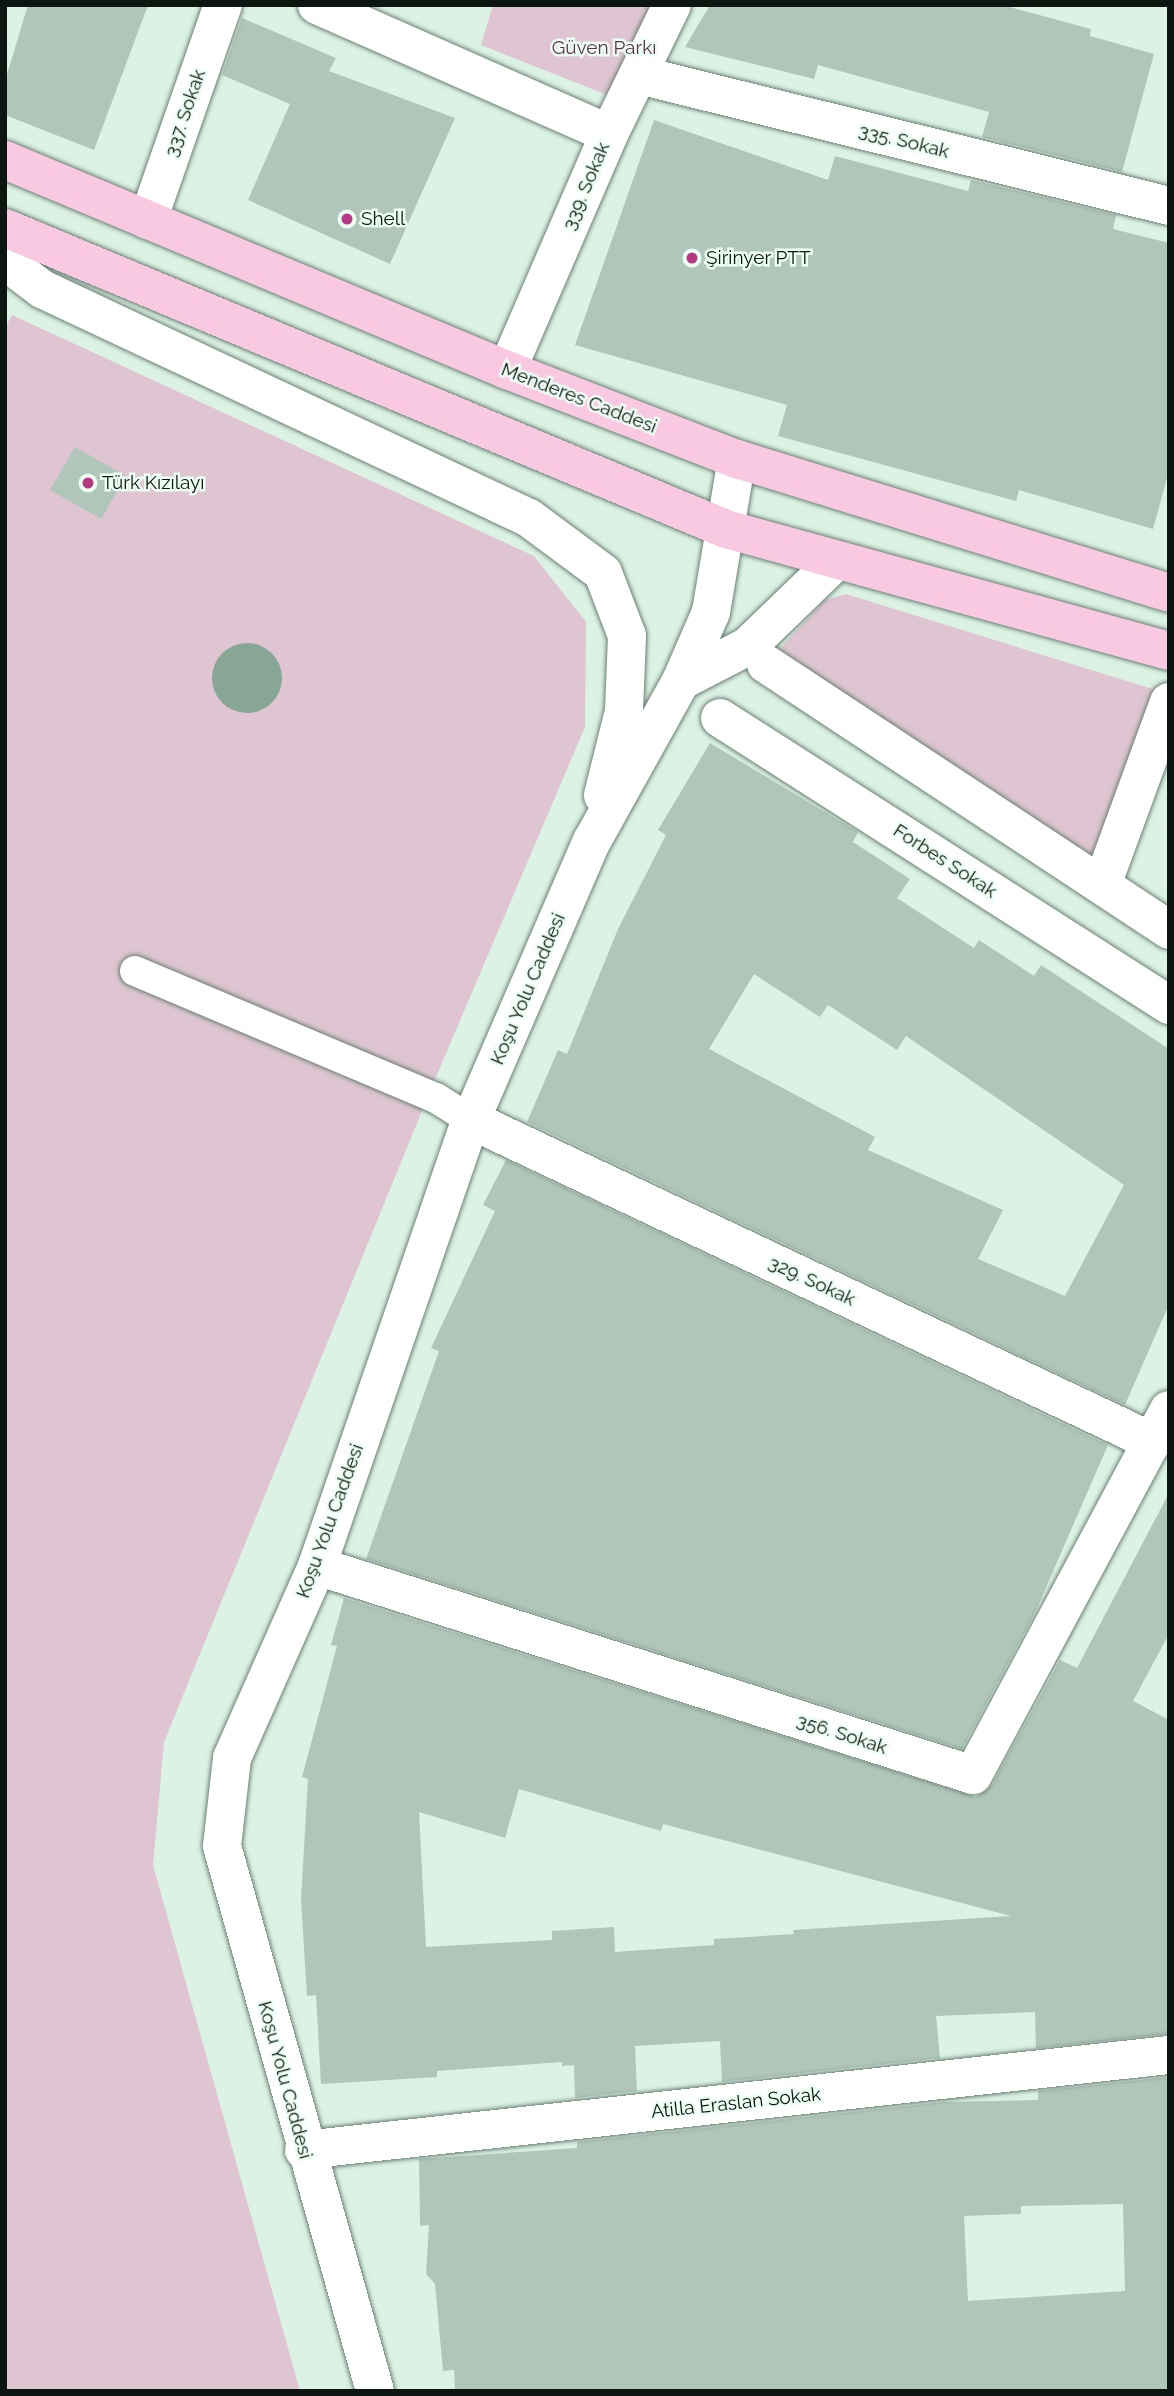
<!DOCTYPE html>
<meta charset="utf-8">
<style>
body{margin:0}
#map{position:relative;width:1174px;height:2396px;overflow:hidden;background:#dbf2e5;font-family:Raleway,sans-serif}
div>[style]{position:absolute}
.green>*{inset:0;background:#dec5d1}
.water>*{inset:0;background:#88a696}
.round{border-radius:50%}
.building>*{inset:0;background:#b0c6ba}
.roads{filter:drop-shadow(0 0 2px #6b8074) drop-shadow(0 0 2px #6b8074)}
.lane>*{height:30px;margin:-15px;padding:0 15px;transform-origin:15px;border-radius:15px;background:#fff}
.street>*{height:38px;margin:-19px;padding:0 19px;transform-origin:19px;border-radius:19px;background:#fff}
.secondary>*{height:38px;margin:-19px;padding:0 19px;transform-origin:19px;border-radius:19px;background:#fff}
.primary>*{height:38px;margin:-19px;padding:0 19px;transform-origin:19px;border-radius:19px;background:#f9c9e2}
.dots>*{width:19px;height:19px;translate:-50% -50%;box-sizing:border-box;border:4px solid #ecfef4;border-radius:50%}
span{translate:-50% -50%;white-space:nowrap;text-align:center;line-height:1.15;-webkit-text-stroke:5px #ecfef4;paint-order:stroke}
.park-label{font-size:19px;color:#5d3249}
.street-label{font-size:19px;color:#0d1511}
.poi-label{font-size:19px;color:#0d1511}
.left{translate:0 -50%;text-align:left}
.frame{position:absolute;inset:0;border:7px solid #0d1511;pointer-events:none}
</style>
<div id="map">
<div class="green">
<div style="clip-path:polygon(493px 5px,672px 5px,625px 102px,481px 45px)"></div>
<div style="clip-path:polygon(12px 315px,534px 556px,586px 622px,585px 727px,433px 1084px,164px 1742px,153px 1865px,300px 2391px,5px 2391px,5px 328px)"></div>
<div style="clip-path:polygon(846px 594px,1169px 694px,1102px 885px,766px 664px,825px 600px)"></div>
</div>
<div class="water">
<div class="round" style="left:212px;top:643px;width:70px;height:70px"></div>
</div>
<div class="building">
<div style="clip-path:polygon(28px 5px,148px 5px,94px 150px,5px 115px,5px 81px)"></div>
<div style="clip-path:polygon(710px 5px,1002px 5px,1091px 29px,1090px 36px,1154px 54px,1122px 172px,982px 137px,989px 112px,818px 65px,814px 79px,685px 47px)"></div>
<div style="clip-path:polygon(242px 18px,336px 58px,329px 71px,455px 118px,390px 264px,248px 200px,290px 104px,222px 75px)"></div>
<div style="clip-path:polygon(654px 120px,828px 180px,835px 156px,968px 191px,971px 180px,1116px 215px,1113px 229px,1169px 243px,1169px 471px,1153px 529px,1019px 490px,1016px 501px,778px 436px,787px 405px,575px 345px)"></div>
<div style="clip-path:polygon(75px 447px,126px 476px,101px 519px,50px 490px)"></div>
<div style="clip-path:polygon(evenodd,710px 743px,858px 832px,853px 842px,910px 879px,897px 898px,974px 948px,979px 940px,1034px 976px,1041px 965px,1169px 1049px,1169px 1304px,1125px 1405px,527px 1122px,558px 1050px,567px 1054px,618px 929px,666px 835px,658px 830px,710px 743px,754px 974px,820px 1017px,828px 1005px,897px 1050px,906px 1036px,1124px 1185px,1065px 1296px,978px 1259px,1003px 1210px,868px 1150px,875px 1137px,709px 1049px,754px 974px)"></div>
<div style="clip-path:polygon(506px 1160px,1108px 1445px,1034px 1615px,962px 1749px,366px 1559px,439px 1351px,431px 1348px,495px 1211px,483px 1205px)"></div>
<div style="clip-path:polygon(evenodd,1169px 1493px,1169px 1634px,1133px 1701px,1169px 1720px,1169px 2034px,1036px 2048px,1035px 2012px,936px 2016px,940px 2058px,722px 2082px,720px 2041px,635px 2046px,637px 2091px,575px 2098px,574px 2065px,562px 2066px,562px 2062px,437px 2071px,437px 2077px,321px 2084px,316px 1995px,307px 1996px,301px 1899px,308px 1779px,302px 1777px,337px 1646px,331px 1645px,344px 1598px,976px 1797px,992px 1785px,1060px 1660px,1077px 1668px,1169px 1493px,519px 1789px,661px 1831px,663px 1824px,1011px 1916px,793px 1930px,794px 1934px,714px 1939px,714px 1945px,615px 1952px,614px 1927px,552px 1931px,552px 1940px,426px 1947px,419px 1812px,505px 1838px,519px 1789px)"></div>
<div style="clip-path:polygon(evenodd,1169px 2077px,1169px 2391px,455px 2391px,454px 2370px,443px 2371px,435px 2284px,426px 2274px,429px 2225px,420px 2226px,419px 2159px,577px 2148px,577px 2142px,943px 2102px,1038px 2100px,1038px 2091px,1169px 2077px,1123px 2204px,1125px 2291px,968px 2301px,964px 2216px,1021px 2214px,1021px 2206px,1123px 2204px)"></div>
</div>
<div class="roads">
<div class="lane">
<div style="left:135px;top:971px;width:327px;rotate:22.9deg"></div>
<div style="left:436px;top:1098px;width:41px;rotate:32.2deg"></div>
</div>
<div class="street">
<div style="left:317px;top:5px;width:319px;rotate:23.8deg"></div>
<div style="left:639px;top:75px;width:546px;rotate:13.88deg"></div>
<div style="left:148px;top:220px;width:228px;rotate:-70.8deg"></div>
<div style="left:507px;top:370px;width:257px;rotate:-66.6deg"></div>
<div style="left:609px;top:134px;width:144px;rotate:-64deg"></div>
<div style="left:766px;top:664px;width:483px;rotate:33.4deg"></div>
<div style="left:720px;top:718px;width:533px;rotate:32.59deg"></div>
<div style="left:1102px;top:885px;width:195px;rotate:-69.9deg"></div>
<div style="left:471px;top:1120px;width:754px;rotate:25.27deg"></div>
<div style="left:317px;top:1566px;width:688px;rotate:17.67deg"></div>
<div style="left:973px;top:1775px;width:414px;rotate:-61.8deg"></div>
<div style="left:304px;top:2150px;width:870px;rotate:-6.27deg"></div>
</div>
<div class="secondary">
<div style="left:5px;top:261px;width:46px;rotate:37.1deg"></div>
<div style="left:42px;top:289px;width:538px;rotate:25.18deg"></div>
<div style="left:529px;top:518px;width:92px;rotate:36.6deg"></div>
<div style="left:603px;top:573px;width:67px;rotate:69.1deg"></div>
<div style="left:627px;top:636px;width:75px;rotate:92.3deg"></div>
<div style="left:624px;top:711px;width:87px;rotate:104deg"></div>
<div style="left:681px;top:681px;width:76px;rotate:-27.6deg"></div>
<div style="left:748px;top:646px;width:124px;rotate:-44deg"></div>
<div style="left:375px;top:2391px;width:566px;rotate:-105.68deg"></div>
<div style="left:222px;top:1846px;width:89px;rotate:-83.5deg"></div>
<div style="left:232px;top:1758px;width:210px;rotate:-66.1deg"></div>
<div style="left:317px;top:1566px;width:472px;rotate:-71deg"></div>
<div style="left:471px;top:1120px;width:304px;rotate:-66.6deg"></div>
<div style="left:592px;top:841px;width:183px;rotate:-60.9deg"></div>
<div style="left:681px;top:681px;width:75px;rotate:-66.5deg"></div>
<div style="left:711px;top:612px;width:155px;rotate:-80.4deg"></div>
</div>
<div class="primary">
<div style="left:5px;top:160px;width:544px;rotate:22.7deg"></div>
<div style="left:507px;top:370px;width:247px;rotate:21.2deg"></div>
<div style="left:737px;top:459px;width:452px;rotate:17.2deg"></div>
<div style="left:5px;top:228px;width:781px;rotate:22.66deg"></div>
<div style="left:726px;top:529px;width:459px;rotate:15.4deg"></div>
</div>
</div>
<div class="dots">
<div style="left:347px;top:219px;background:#b73884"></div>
<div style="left:692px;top:258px;background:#b73884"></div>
<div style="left:88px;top:483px;background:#b73884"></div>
</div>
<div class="park-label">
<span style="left:604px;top:48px">Güven Parkı</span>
</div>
<div class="street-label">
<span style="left:185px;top:113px;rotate:-71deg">337. Sokak</span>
<span style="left:904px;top:141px;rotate:14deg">335. Sokak</span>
<span style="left:586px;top:186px;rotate:-67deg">339. Sokak</span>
<span style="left:579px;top:398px;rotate:21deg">Menderes Caddesi</span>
<span style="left:945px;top:861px;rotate:33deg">Forbes Sokak</span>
<span style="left:528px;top:989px;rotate:-67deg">Koşu Yolu Caddesi</span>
<span style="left:812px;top:1281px;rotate:25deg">329. Sokak</span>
<span style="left:330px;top:1521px;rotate:-70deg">Koşu Yolu Caddesi</span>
<span style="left:842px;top:1734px;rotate:18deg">356. Sokak</span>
<span style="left:285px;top:2080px;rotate:75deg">Koşu Yolu Caddesi</span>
<span style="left:736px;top:2103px;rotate:-6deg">Atilla Eraslan Sokak</span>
</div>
<div class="poi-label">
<span class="left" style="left:361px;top:219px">Shell</span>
<span class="left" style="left:706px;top:258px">Şirinyer PTT</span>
<span class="left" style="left:102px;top:483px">Türk Kızılayı</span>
</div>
<div class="frame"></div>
</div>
